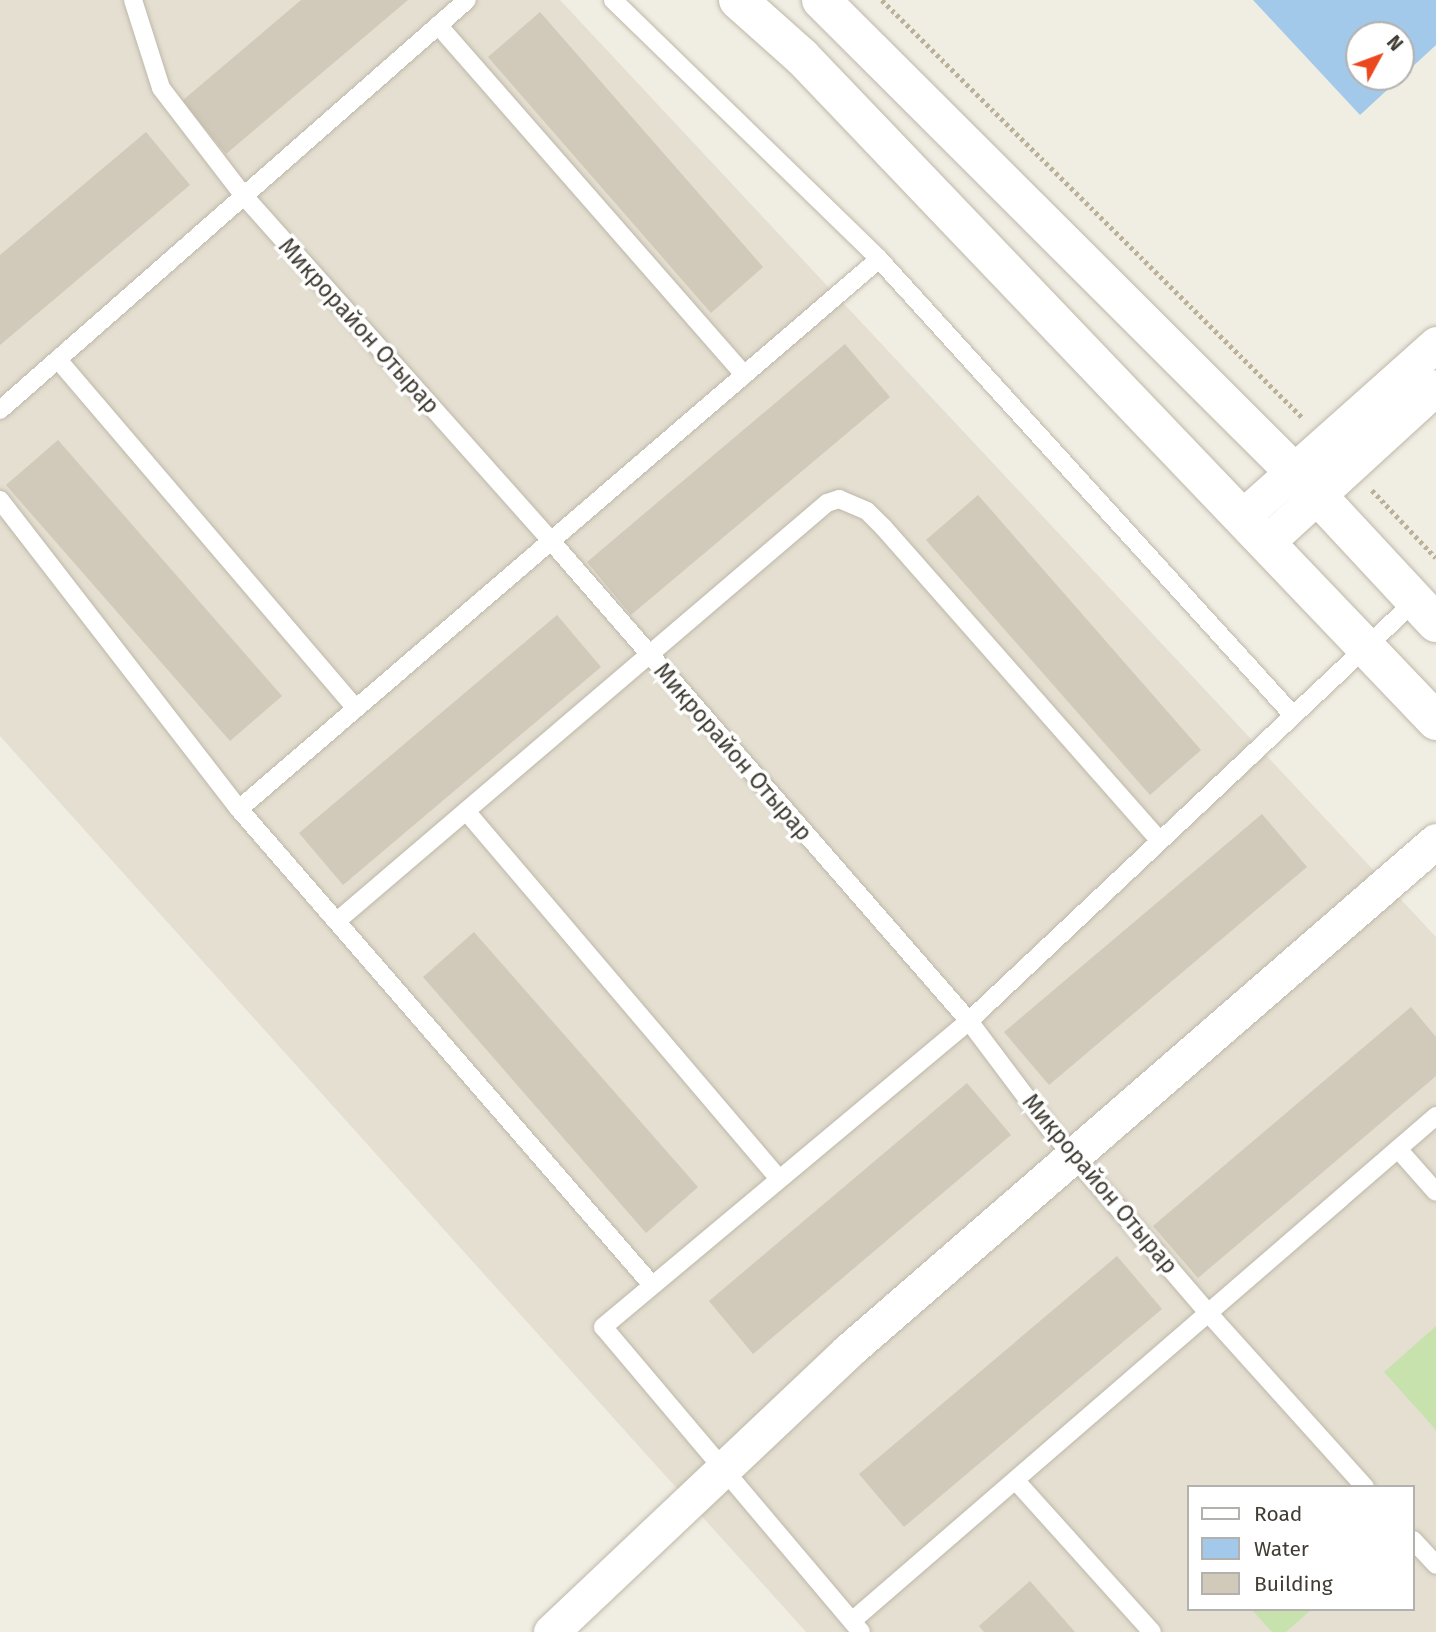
<!DOCTYPE html>
<meta charset="utf-8">
<style>
body{margin:0}
#map{position:relative;width:1436px;height:1632px;overflow:hidden;background:#f0ede3;font-family:"Fira Sans",sans-serif}
div>[style]{position:absolute}
.residential>*{inset:0;background:#e4dfd1}
.green>*{inset:0;background:#c8e2ae}
.water>*{inset:0;background:#a2c9ea}
.building>*{inset:0;background:#d1c9b9}
.path>*{height:4.5px;margin-top:-2.25px;transform-origin:0;background:repeating-linear-gradient(90deg,#bbb199 0 3.5px,transparent 0 7px)}
.roads{filter:drop-shadow(0 0 2px #beb8a9) drop-shadow(0 0 2px #beb8a9)}
.service>*{height:18px;margin:-9px;padding:0 9px;transform-origin:9px;border-radius:9px;background:#fff}
.minor>*{height:35px;margin:-17.5px;padding:0 17.5px;transform-origin:17.5px;border-radius:17.5px;background:#fff}
.tertiary>*{height:38px;margin:-19px;padding:0 19px;transform-origin:19px;border-radius:19px;background:#fff}
span{translate:-50% -50%;white-space:nowrap;text-align:center;line-height:1.15;-webkit-text-stroke:7px #fff;paint-order:stroke}
.street-label{font-size:23px;color:#413d34}
.legend{position:absolute;left:1187px;top:1485px;width:228px;height:126px;box-sizing:border-box;background:#fff;border:2px solid #b3b1ae;margin:0;padding:9px 12px;list-style:none;font-size:21px;color:#413d34}
.legend li{display:flex;align-items:center;gap:14px;height:35px}
.legend b{width:35px;border:2px solid #b3b1ae}
.north{position:absolute;left:1345px;top:21px;width:70px;height:70px;box-sizing:border-box;background:#fff;border:2px solid #b3b1ae;border-radius:50%;rotate:49deg;font-size:19px;font-weight:700;line-height:28px;text-align:center;color:#413d34}
.north::after{content:'';display:block;margin:auto;width:24px;height:32px;background:#eb481f;clip-path:polygon(50% 0,100% 100%,50% 72%,0 100%)}
</style>
<div id="map">
<div class="residential">
<div style="clip-path:polygon(evenodd,0 0,560px 0,1436px 937px,1436px 1632px,806px 1632px,0 736px,0 0,1189px 1487px,1413px 1487px,1413px 1609px,1189px 1609px,1189px 1487px)"></div>
</div>
<div class="green">
<div style="clip-path:polygon(1436px 1326px,1436px 1430px,1384px 1372px)"></div>
<div style="clip-path:polygon(1251px 1609px,1312px 1609px,1286px 1632px,1272px 1632px)"></div>
</div>
<div class="water">
<div style="clip-path:polygon(evenodd,1253px 0,1436px 0,1436px 45px,1360px 115px,1253px 0,1359px 35px,1401px 35px,1401px 77px,1359px 77px,1359px 35px)"></div>
</div>
<div class="building">
<div style="clip-path:polygon(301px 0,408px 0,226px 154px,182px 101px)"></div>
<div style="clip-path:polygon(540px 12px,763px 267px,711px 313px,488px 57px)"></div>
<div style="clip-path:polygon(146px 132px,190px 185px,0 345px,0 255px)"></div>
<div style="clip-path:polygon(845px 344px,890px 397px,631px 615px,587px 562px)"></div>
<div style="clip-path:polygon(58px 440px,282px 696px,230px 741px,6px 485px)"></div>
<div style="clip-path:polygon(978px 495px,1201px 750px,1150px 795px,926px 540px)"></div>
<div style="clip-path:polygon(557px 615px,601px 667px,343px 885px,299px 833px)"></div>
<div style="clip-path:polygon(1262px 814px,1307px 867px,1049px 1085px,1004px 1032px)"></div>
<div style="clip-path:polygon(474px 932px,698px 1187px,646px 1233px,423px 977px)"></div>
<div style="clip-path:polygon(1411px 1007px,1436px 1037px,1436px 1076px,1198px 1278px,1153px 1226px)"></div>
<div style="clip-path:polygon(967px 1083px,1011px 1135px,753px 1354px,709px 1301px)"></div>
<div style="clip-path:polygon(1117px 1256px,1162px 1309px,904px 1527px,859px 1474px)"></div>
<div style="clip-path:polygon(1030px 1581px,1075px 1632px,984px 1632px,979px 1626px)"></div>
</div>
<div class="path">
<div style="left:882px;top:0;width:593px;rotate:44.8deg"></div>
<div style="left:1372px;top:490px;width:93px;rotate:46.7deg"></div>
</div>
<div class="roads">
<div class="service">
<div style="left:133px;top:0;width:92px;rotate:72.3deg"></div>
<div style="left:161px;top:88px;width:136px;rotate:52.5deg"></div>
<div style="left:244px;top:196px;width:462px;rotate:48.3deg"></div>
<div style="left:551px;top:541px;width:636px;rotate:48.95deg"></div>
<div style="left:969px;top:1021px;width:135px;rotate:53.1deg"></div>
<div style="left:1050px;top:1129px;width:245px;rotate:49.3deg"></div>
<div style="left:1210px;top:1315px;width:232px;rotate:48deg"></div>
<div style="left:613px;top:0;width:371px;rotate:44.2deg"></div>
<div style="left:879px;top:259px;width:614px;rotate:47.77deg"></div>
<div style="left:438px;top:25px;width:465px;rotate:48.8deg"></div>
<div style="left:60px;top:362px;width:455px;rotate:49.5deg"></div>
<div style="left:0;top:410px;width:621px;rotate:-41.28deg"></div>
<div style="left:0;top:500px;width:391px;rotate:52.3deg"></div>
<div style="left:239px;top:809px;width:630px;rotate:49.05deg"></div>
<div style="left:239px;top:809px;width:844px;rotate:-40.67deg"></div>
<div style="left:466px;top:811px;width:483px;rotate:49.6deg"></div>
<div style="left:337px;top:921px;width:644px;rotate:-40.47deg"></div>
<div style="left:827px;top:503px;width:13px;rotate:-18deg"></div>
<div style="left:839px;top:499px;width:30px;rotate:23deg"></div>
<div style="left:867px;top:511px;width:24px;rotate:45deg"></div>
<div style="left:884px;top:528px;width:416px;rotate:48.6deg"></div>
<div style="left:1398px;top:1149px;width:57px;rotate:48.5deg"></div>
<div style="left:1016px;top:1481px;width:203px;rotate:48deg"></div>
<div style="left:1413px;top:1540px;width:34px;rotate:47deg"></div>
<div style="left:852px;top:1621px;width:772px;rotate:-40.85deg"></div>
<div style="left:861px;top:1632px;width:399px;rotate:-130.2deg"></div>
<div style="left:603px;top:1327px;width:477px;rotate:-39.9deg"></div>
<div style="left:969px;top:1021px;width:613px;rotate:-43.28deg"></div>
</div>
<div class="minor">
<div style="left:1242px;top:517px;width:260px;rotate:-41.7deg"></div>
<div style="left:1267px;top:542px;width:229px;rotate:-42.5deg"></div>
<div style="left:551px;top:1632px;width:409px;rotate:-43.4deg"></div>
<div style="left:848px;top:1351px;width:778px;rotate:-40.94deg"></div>
</div>
<div class="tertiary">
<div style="left:738px;top:0;width:86px;rotate:41.7deg"></div>
<div style="left:802px;top:57px;width:918px;rotate:46.32deg"></div>
<div style="left:821px;top:0;width:699px;rotate:44.94deg"></div>
<div style="left:1316px;top:494px;width:176px;rotate:47.1deg"></div>
</div>
</div>
<div class="street-label">
<span style="left:359px;top:326px;rotate:48deg">Микрорайон Отырар</span>
<span style="left:733px;top:752px;rotate:49deg">Микрорайон Отырар</span>
<span style="left:1100px;top:1184px;rotate:50deg">Микрорайон Отырар</span>
</div>
<ul class="legend">
<li><b style="height:9px;background:#fff"></b>Road</li>
<li><b style="height:19px;background:#a2c9ea"></b>Water</li>
<li><b style="height:19px;background:#d1c9b9"></b>Building</li>
</ul>
<div class="north">N</div>
</div>
